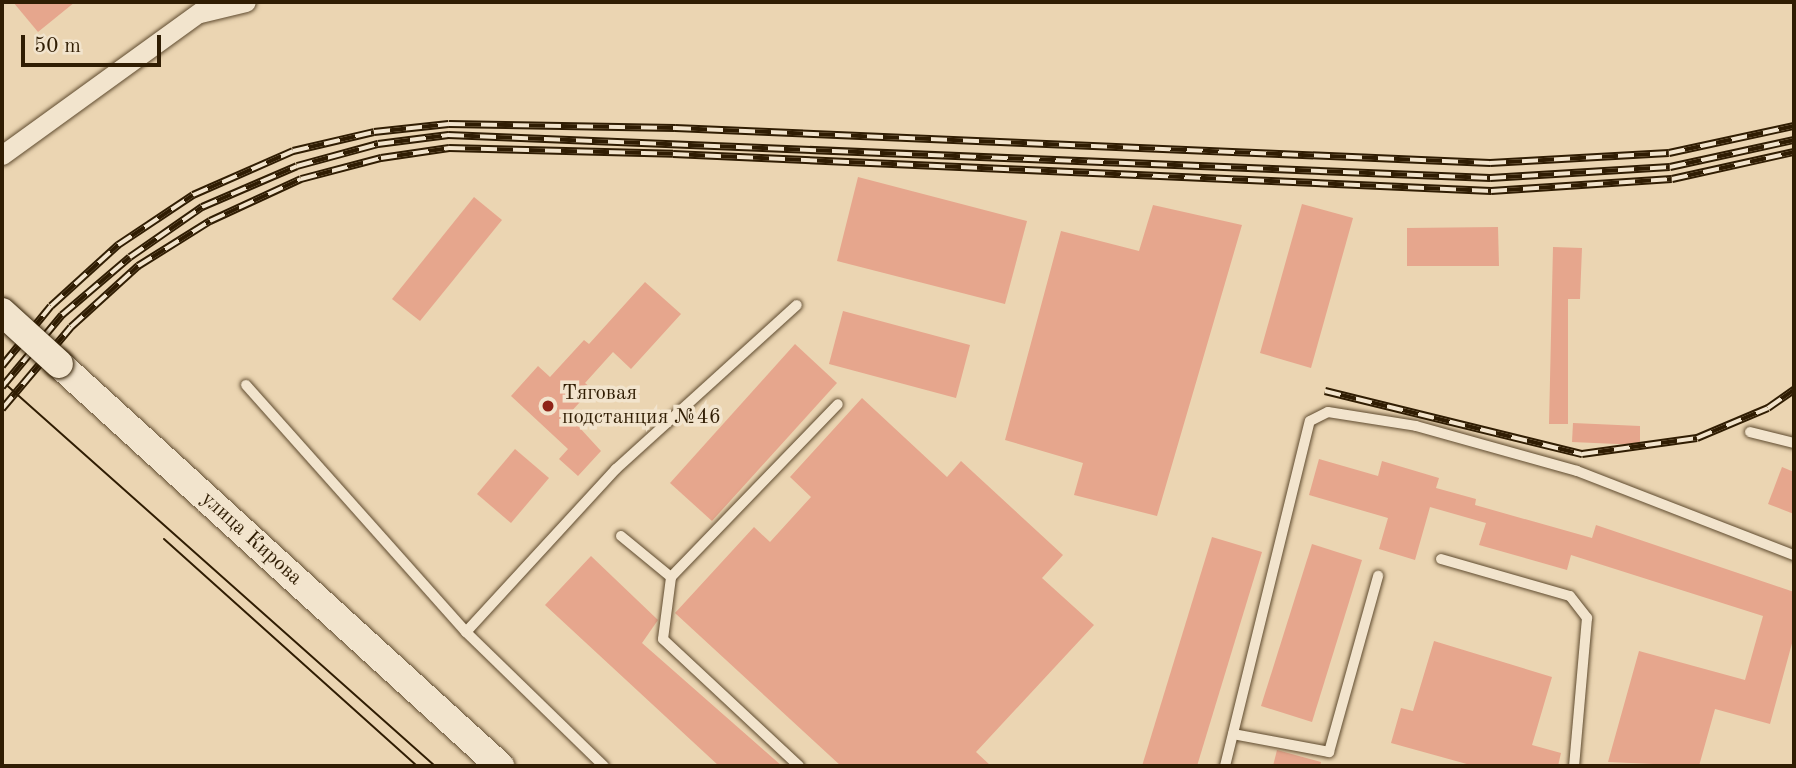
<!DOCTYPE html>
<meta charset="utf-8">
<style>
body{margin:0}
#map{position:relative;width:1796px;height:768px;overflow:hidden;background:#ebd5b2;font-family:"Old Standard TT",serif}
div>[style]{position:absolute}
.building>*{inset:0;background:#e6a68d}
.roads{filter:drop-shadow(0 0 2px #5f4b2f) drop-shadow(0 0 2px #5f4b2f)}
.lane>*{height:10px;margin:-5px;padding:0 5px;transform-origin:5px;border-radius:5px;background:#f2e4cd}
.street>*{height:19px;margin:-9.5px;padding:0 9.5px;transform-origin:9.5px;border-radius:9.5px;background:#f2e4cd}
.secondary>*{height:28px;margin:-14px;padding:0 14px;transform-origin:14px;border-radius:14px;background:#f2e4cd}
.tram>*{height:2px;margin:-1px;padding:0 1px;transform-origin:1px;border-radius:1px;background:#301d03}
.rail>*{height:8px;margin-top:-4px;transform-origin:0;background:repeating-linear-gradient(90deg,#f2e4cd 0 16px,#301d03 0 32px);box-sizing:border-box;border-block:2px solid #301d03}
.bridges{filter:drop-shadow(0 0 2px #301d03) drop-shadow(0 0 2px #301d03)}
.secondary-bridge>*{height:28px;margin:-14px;padding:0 14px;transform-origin:14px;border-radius:14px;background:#f2e4cd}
.dots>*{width:19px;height:19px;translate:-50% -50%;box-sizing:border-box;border:4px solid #f2e4cd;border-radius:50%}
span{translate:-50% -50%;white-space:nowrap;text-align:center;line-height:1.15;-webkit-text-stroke:7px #f2e4cd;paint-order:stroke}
.poi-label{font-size:21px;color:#301d03}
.left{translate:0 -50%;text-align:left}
.street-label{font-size:21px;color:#301d03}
.frame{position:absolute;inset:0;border:4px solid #301d03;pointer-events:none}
.scale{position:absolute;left:21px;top:35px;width:140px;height:32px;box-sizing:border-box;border:4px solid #301d03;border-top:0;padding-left:9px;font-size:21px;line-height:24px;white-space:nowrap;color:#301d03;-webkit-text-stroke:5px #f2e4cd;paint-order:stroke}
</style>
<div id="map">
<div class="building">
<div style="clip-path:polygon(13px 2px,75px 2px,38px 32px)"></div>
<div style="clip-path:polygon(858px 177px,1027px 221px,1005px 304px,837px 261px)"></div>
<div style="clip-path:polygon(474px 197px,502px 220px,420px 321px,392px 299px)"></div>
<div style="clip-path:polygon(1302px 204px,1353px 218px,1311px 368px,1260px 353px)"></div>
<div style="clip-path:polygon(1153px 205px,1242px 225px,1157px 516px,1074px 495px,1083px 463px,1005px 440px,1061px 231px,1139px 251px)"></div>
<div style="clip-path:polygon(1498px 227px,1499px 266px,1407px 266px,1407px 228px)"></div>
<div style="clip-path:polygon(1553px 247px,1582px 248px,1580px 299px,1568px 299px,1568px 424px,1549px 424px)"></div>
<div style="clip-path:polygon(645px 282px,681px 314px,631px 369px,613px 352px,585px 383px,592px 389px,568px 415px,601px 451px,578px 476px,559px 459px,568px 449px,511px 396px,538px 366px,550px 377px,584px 340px,589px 344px)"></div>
<div style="clip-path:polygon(843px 311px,970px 345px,956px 398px,829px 364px)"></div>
<div style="clip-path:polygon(795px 344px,837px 383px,712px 521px,670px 483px)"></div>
<div style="clip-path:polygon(862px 398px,947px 477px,961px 461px,1063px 555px,1042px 578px,1094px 625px,976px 752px,991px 766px,841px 766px,675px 613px,754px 527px,770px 542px,811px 497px,790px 477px)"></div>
<div style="clip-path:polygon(1573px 423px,1640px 426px,1640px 445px,1572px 442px)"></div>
<div style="clip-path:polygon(515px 449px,549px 478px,511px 523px,477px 494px)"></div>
<div style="clip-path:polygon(1319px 459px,1378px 476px,1382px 461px,1439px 478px,1436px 488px,1476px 499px,1475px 505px,1592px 538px,1596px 525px,1794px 592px,1794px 636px,1770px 724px,1715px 709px,1699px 766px,1608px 762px,1639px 651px,1745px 680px,1763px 616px,1571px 555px,1567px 570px,1479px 545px,1486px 523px,1430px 507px,1415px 560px,1379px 549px,1388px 518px,1309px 495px)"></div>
<div style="clip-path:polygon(1782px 467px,1794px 472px,1794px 514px,1768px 504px)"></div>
<div style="clip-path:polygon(1212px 537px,1262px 552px,1197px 766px,1142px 766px)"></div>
<div style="clip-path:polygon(1312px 544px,1362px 560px,1312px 722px,1261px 706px)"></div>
<div style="clip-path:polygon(591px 556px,658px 620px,642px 643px,782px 766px,719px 766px,545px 605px)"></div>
<div style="clip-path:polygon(1434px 641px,1552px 677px,1532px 745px,1561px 753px,1558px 766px,1474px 766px,1391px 743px,1401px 708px,1413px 711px)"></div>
<div style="clip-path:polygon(1277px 750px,1321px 762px,1320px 766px,1273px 766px)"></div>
</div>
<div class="roads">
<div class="lane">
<div style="left:246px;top:385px;width:331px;rotate:48.3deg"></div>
<div style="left:466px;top:632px;width:192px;rotate:44.2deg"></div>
<div style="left:1750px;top:432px;width:45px;rotate:14deg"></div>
<div style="left:621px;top:536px;width:65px;rotate:39.4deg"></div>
<div style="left:1441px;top:559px;width:134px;rotate:16deg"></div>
<div style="left:1570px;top:596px;width:28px;rotate:52deg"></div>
<div style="left:1587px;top:618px;width:149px;rotate:95deg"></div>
<div style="left:466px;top:632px;width:222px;rotate:-47.4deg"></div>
<div style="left:616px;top:469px;width:244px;rotate:-42.2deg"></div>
<div style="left:1233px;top:734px;width:98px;rotate:10.6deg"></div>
<div style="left:1329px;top:752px;width:183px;rotate:-74.4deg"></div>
<div style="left:799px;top:766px;width:186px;rotate:-137deg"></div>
<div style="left:663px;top:639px;width:63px;rotate:-82.6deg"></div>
<div style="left:671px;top:577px;width:240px;rotate:-46deg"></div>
<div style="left:1225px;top:766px;width:355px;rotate:-76.2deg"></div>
<div style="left:1310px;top:421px;width:20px;rotate:-27deg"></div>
<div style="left:1328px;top:412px;width:89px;rotate:9deg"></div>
<div style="left:1416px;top:426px;width:167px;rotate:15.6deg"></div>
<div style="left:1577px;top:471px;width:233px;rotate:21.2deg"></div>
</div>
<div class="street">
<div style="left:200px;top:13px;width:47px;rotate:-13.4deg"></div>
<div style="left:2px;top:155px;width:261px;rotate:-35.9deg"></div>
</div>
<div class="secondary">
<div style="left:59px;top:364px;width:597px;rotate:42.35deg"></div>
</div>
</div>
<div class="tram">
<div style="left:2px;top:381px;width:579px;rotate:41.64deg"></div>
<div style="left:164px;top:539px;width:340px;rotate:41.9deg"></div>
</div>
<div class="rail">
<div style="left:2px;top:366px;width:77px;rotate:-50.8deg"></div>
<div style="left:51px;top:306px;width:91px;rotate:-42.3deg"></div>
<div style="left:118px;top:245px;width:90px;rotate:-33.7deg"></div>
<div style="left:193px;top:195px;width:109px;rotate:-23.7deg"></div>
<div style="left:293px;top:151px;width:83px;rotate:-13.2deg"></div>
<div style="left:374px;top:132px;width:75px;rotate:-6.1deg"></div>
<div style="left:449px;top:124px;width:226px;rotate:1deg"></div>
<div style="left:675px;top:128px;width:816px;rotate:2.46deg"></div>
<div style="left:1490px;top:163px;width:179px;rotate:-3.2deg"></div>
<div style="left:1669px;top:153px;width:128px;rotate:-12.2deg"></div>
<div style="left:2px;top:387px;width:94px;rotate:-50.2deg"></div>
<div style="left:62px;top:315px;width:89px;rotate:-40.5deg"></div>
<div style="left:130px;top:257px;width:88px;rotate:-34.8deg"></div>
<div style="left:202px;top:207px;width:103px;rotate:-23.3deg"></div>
<div style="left:297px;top:166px;width:84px;rotate:-15.2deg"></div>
<div style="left:378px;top:144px;width:71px;rotate:-7.3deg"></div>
<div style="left:448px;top:135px;width:1043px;rotate:2.36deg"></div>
<div style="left:1490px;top:178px;width:180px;rotate:-3.5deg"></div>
<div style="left:1670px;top:167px;width:127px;rotate:-12.3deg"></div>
<div style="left:1325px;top:391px;width:265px;rotate:13.8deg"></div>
<div style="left:1582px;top:454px;width:116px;rotate:-7.9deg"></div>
<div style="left:1697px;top:438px;width:77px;rotate:-22.9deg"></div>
<div style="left:1768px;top:408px;width:32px;rotate:-35deg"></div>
<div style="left:2px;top:409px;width:107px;rotate:-49.9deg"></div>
<div style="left:71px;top:327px;width:91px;rotate:-42.3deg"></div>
<div style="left:138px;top:266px;width:85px;rotate:-32deg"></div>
<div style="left:210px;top:221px;width:100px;rotate:-24.8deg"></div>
<div style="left:301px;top:179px;width:83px;rotate:-14.7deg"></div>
<div style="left:381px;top:158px;width:69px;rotate:-8.4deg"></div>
<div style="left:449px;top:148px;width:224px;rotate:1.5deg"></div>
<div style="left:673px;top:154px;width:819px;rotate:2.59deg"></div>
<div style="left:1491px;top:191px;width:181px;rotate:-3.8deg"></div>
<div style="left:1672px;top:179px;width:125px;rotate:-12.5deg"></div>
</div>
<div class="bridges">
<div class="secondary-bridge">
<div style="left:2px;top:312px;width:77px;rotate:42.4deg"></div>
</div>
</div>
<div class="dots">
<div style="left:548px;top:406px;background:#8f2418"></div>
</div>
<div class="poi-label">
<span class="left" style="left:562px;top:406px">Тяговая<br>подстанция №46</span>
</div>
<div class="street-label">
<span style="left:251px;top:539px;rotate:42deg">улица Кирова</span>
</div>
<div class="frame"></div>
<div class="scale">50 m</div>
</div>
